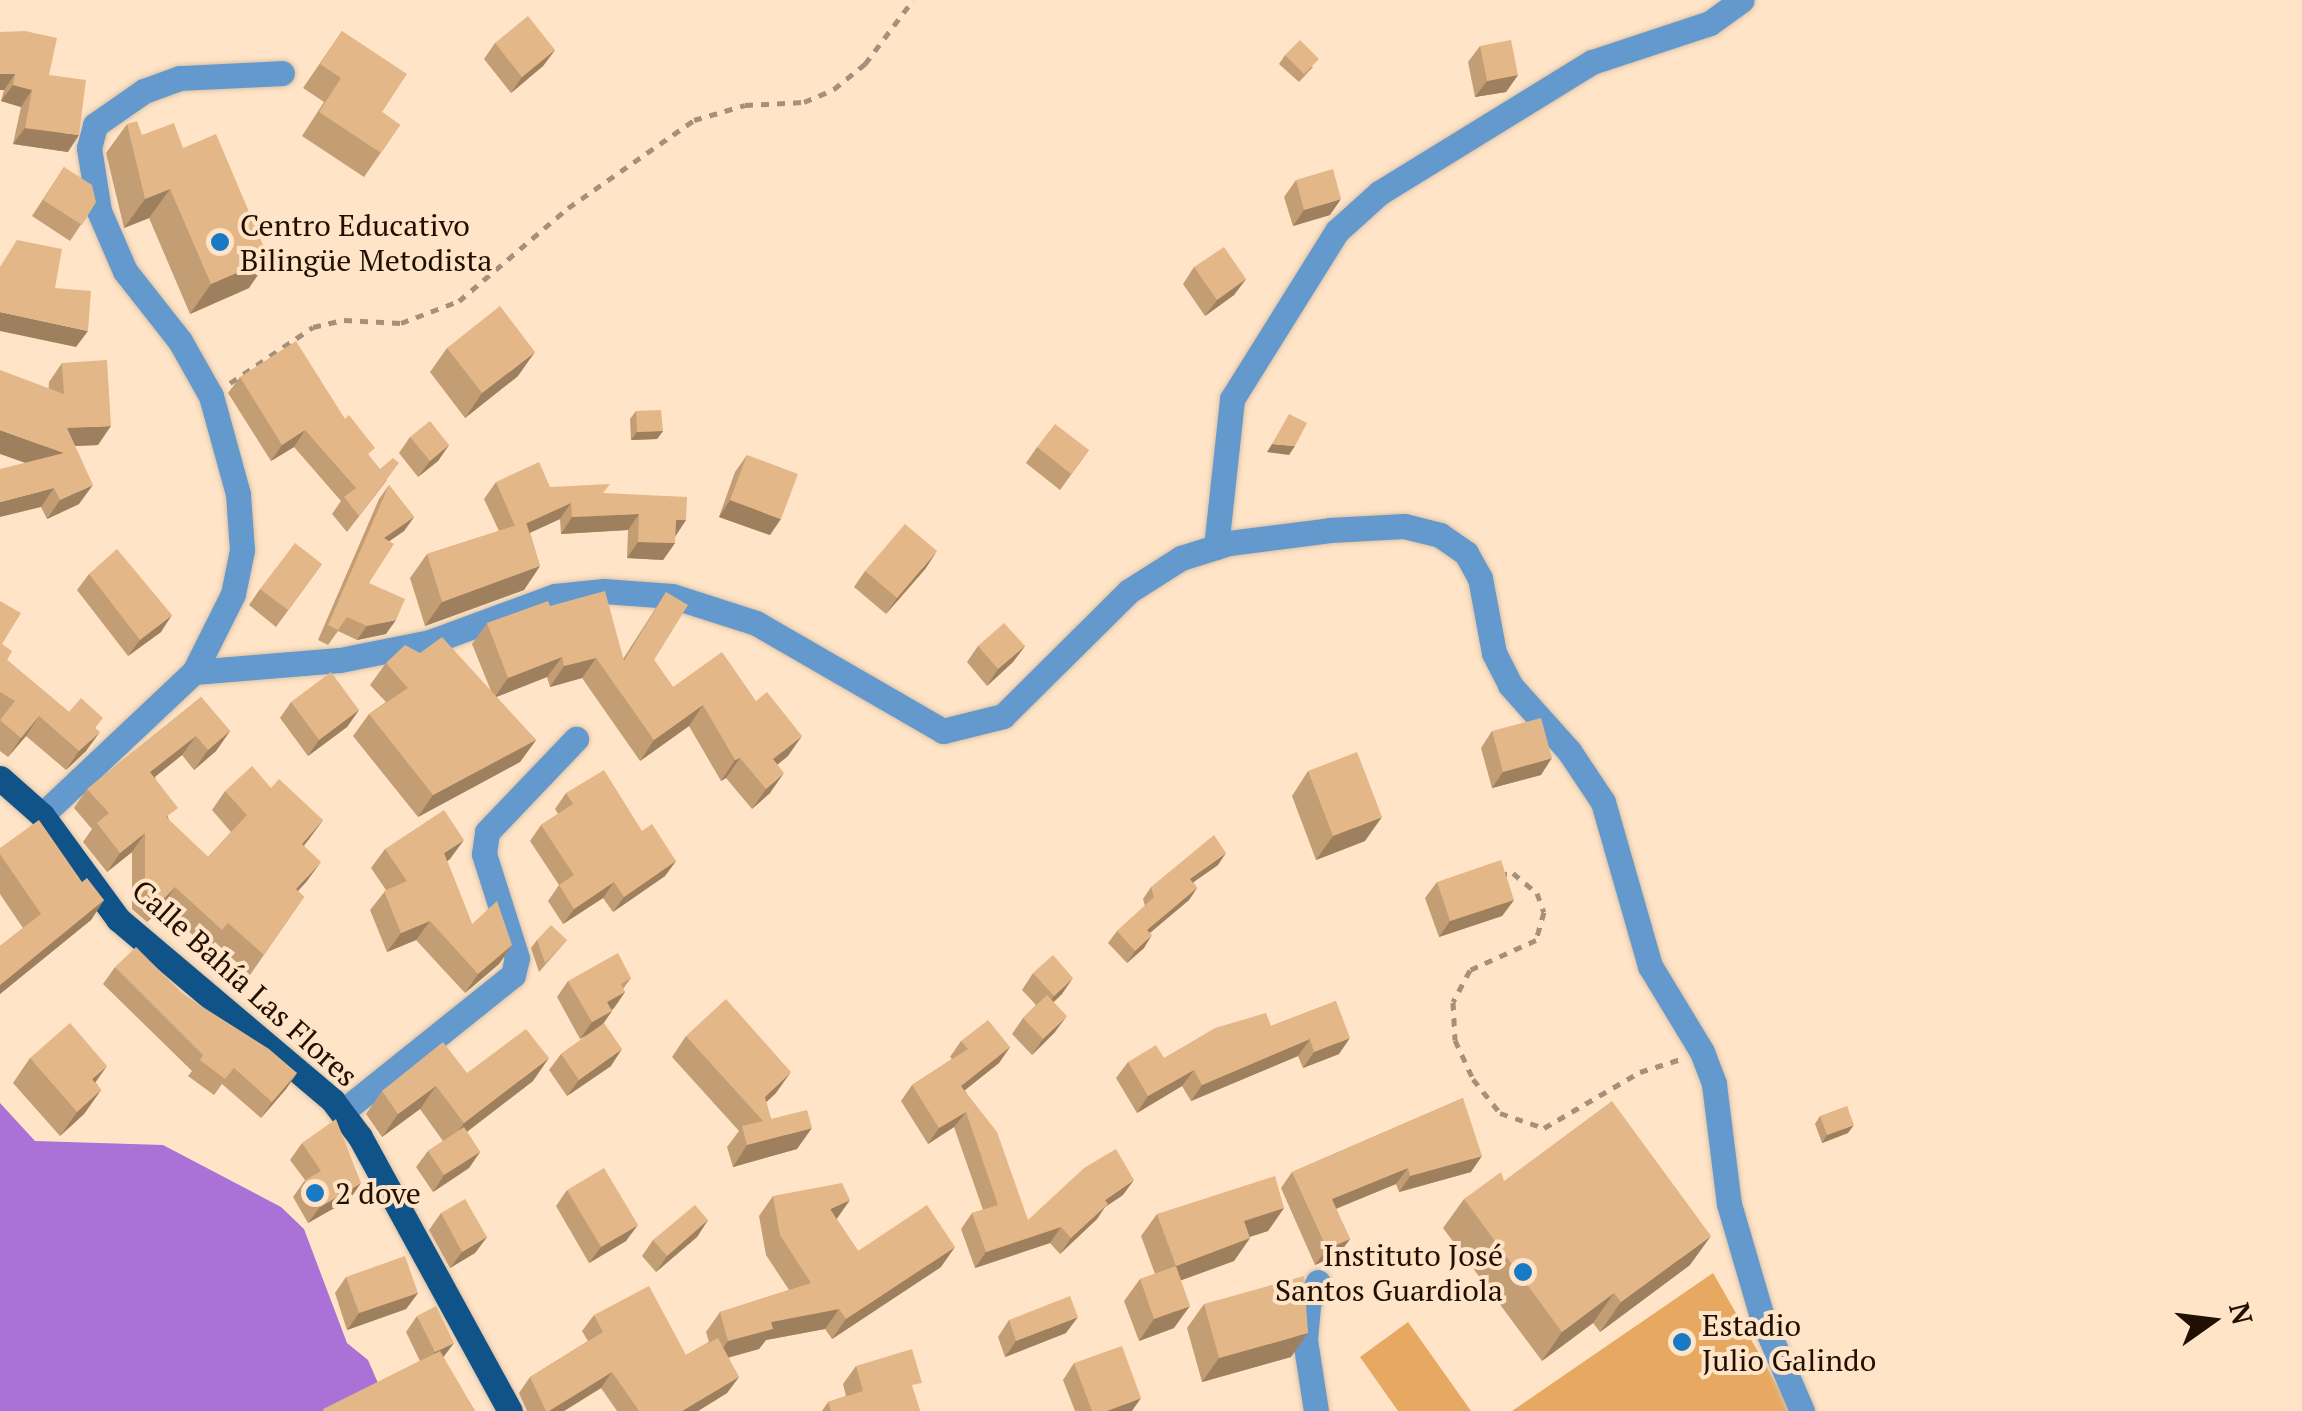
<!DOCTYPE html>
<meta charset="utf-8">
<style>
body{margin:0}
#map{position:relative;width:2302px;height:1411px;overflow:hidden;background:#ffe4c7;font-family:"PT Serif",serif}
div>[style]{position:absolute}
.green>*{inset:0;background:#e7a961}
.water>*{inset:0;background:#aa72d6}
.path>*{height:5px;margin-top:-2.5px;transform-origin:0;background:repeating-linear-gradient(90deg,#a79079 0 8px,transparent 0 16px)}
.roads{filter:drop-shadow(0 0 2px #dbc2a7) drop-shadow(0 0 2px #dbc2a7)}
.street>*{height:25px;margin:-12.5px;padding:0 12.5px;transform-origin:12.5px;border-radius:12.5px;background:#6499cd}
.primary>*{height:25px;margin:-12.5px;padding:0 12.5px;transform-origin:12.5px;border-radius:12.5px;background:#105389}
.wall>*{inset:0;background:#c39d74}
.shaded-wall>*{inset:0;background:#9f805e}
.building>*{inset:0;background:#e3b787}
.dots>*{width:28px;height:28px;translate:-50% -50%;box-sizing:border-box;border:5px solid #ffe4c7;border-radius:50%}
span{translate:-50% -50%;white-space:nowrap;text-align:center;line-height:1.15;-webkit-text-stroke:8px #ffe4c7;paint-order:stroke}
.poi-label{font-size:30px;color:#201001}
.left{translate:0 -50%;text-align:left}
.right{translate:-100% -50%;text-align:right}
.street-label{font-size:30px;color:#201001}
.north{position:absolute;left:2162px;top:1271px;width:100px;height:100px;-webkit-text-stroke:8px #ffe4c7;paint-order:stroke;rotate:76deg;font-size:28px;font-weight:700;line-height:40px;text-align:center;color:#201001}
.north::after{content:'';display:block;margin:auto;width:35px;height:45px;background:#201001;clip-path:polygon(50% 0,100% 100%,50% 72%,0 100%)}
</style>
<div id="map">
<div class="green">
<div style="clip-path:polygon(1713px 1273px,1792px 1411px,1512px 1411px)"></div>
<div style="clip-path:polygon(1408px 1322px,1471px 1411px,1398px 1411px,1360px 1357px)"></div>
</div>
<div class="water">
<div style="clip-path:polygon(0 1103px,35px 1141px,163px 1145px,281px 1207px,304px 1229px,347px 1343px,368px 1360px,378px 1383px,339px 1411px,0 1411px)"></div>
</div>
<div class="path">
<div style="left:230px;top:383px;width:100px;rotate:-34deg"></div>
<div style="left:313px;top:327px;width:32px;rotate:-13deg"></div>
<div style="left:344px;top:320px;width:57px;rotate:3deg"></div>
<div style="left:401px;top:323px;width:62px;rotate:-20.8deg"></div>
<div style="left:459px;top:301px;width:143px;rotate:-40.5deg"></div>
<div style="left:568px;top:208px;width:154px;rotate:-34.9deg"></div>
<div style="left:694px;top:120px;width:53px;rotate:-16.4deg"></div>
<div style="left:745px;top:105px;width:59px;rotate:-2.9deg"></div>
<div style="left:804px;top:102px;width:33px;rotate:-23deg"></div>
<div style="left:834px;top:89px;width:40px;rotate:-39deg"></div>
<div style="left:865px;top:64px;width:80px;rotate:-53.1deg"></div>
<div style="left:1499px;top:875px;width:14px;rotate:-8deg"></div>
<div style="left:1513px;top:873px;width:31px;rotate:40deg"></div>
<div style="left:1537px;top:893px;width:20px;rotate:70deg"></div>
<div style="left:1544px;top:912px;width:29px;rotate:106deg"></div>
<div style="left:1536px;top:940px;width:72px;rotate:155.6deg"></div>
<div style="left:1470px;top:970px;width:36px;rotate:118deg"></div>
<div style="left:1453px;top:1002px;width:38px;rotate:87deg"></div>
<div style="left:1455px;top:1040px;width:43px;rotate:65.2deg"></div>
<div style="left:1473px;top:1079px;width:43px;rotate:51.5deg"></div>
<div style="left:1500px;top:1113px;width:46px;rotate:18.8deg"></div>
<div style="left:1544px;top:1128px;width:111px;rotate:-30.3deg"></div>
<div style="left:1640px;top:1072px;width:43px;rotate:-17.6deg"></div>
</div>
<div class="roads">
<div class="street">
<div style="left:1216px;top:547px;width:149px;rotate:-83.8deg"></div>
<div style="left:1232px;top:399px;width:198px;rotate:-58deg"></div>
<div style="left:1337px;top:231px;width:57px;rotate:-42.1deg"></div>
<div style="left:1379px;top:193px;width:250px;rotate:-31.6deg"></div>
<div style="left:1592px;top:62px;width:124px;rotate:-18.3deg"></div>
<div style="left:1710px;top:23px;width:39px;rotate:-36deg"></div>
<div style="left:194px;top:672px;width:87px;rotate:-63.4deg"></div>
<div style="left:233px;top:594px;width:45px;rotate:-78.4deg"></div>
<div style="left:242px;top:550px;width:56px;rotate:-94.1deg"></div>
<div style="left:238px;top:494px;width:102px;rotate:-105.4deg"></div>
<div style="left:211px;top:396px;width:63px;rotate:-119.4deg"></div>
<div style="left:180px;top:341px;width:89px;rotate:-128.2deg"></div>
<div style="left:125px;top:271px;width:65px;rotate:-113.4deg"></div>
<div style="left:99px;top:211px;width:64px;rotate:-99deg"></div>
<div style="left:89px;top:148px;width:24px;rotate:-75deg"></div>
<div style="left:95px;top:125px;width:60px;rotate:-34.8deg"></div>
<div style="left:144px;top:91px;width:38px;rotate:-20deg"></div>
<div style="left:180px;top:78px;width:102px;rotate:-2.8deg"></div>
<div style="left:42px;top:815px;width:209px;rotate:-43.3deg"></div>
<div style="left:194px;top:672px;width:146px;rotate:-4.7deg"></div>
<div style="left:340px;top:660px;width:92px;rotate:-11.3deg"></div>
<div style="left:430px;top:642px;width:133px;rotate:-20.2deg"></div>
<div style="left:555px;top:596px;width:49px;rotate:-5.8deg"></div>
<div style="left:604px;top:591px;width:68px;rotate:4.2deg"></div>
<div style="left:672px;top:596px;width:88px;rotate:17.8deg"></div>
<div style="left:756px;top:623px;width:216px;rotate:30deg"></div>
<div style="left:943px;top:731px;width:62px;rotate:-14deg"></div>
<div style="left:1003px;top:716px;width:177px;rotate:-44.8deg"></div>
<div style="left:1129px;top:591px;width:62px;rotate:-32.4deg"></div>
<div style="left:1181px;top:558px;width:50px;rotate:-17.4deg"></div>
<div style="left:1229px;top:543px;width:102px;rotate:-7.3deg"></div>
<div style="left:1330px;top:530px;width:74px;rotate:-3.1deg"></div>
<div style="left:1404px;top:526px;width:37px;rotate:14deg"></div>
<div style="left:1440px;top:535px;width:32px;rotate:35deg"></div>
<div style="left:1466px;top:553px;width:29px;rotate:61deg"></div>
<div style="left:1480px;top:578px;width:76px;rotate:79.4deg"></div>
<div style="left:1494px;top:653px;width:36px;rotate:63deg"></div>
<div style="left:1510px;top:685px;width:89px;rotate:48.2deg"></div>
<div style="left:1569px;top:751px;width:61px;rotate:56.3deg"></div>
<div style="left:1603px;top:802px;width:171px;rotate:74deg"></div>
<div style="left:1650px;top:966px;width:100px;rotate:58.8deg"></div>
<div style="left:1702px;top:1052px;width:34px;rotate:69deg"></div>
<div style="left:1714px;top:1084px;width:121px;rotate:82.9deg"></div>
<div style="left:1729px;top:1204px;width:121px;rotate:73.7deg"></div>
<div style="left:1763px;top:1320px;width:99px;rotate:66.8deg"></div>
<div style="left:342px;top:1112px;width:219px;rotate:-38.7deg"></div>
<div style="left:513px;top:975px;width:17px;rotate:-77deg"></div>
<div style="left:517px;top:958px;width:109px;rotate:-107.6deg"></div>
<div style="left:484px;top:854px;width:22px;rotate:-82deg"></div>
<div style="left:487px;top:832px;width:129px;rotate:-46.3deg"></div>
<div style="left:1316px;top:1411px;width:72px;rotate:-98.8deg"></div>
<div style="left:1305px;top:1340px;width:36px;rotate:-85deg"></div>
<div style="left:1308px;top:1304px;width:24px;rotate:-66deg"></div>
</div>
<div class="primary">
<div style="left:0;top:778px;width:56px;rotate:41.4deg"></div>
<div style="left:42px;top:815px;width:129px;rotate:53.8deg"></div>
<div style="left:118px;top:919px;width:282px;rotate:40.2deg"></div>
<div style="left:333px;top:1101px;width:45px;rotate:53.1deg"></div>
<div style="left:360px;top:1137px;width:312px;rotate:61.3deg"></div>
</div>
</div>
<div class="wall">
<div style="clip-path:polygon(342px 31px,382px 112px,400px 125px,364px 177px,302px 136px,324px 102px,303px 88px)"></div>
<div style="clip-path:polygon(0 32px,49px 75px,68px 152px,13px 144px,21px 107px,1px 101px,4px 90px)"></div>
<div style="clip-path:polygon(495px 43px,555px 50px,543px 66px,511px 93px,484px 59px)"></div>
<div style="clip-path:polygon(1480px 46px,1518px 75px,1506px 92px,1475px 97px,1468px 62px)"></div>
<div style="clip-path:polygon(1285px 55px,1313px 67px,1299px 82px,1279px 64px)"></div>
<div style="clip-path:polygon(127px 124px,142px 135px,183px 148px,249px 288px,190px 314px,149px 218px,124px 228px,106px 153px)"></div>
<div style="clip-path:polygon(64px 167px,96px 202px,70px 241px,32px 216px)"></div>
<div style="clip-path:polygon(1296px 180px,1330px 215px,1293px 226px,1284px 197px)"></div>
<div style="clip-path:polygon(1194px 267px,1246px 279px,1234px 295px,1205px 316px,1183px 284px)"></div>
<div style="clip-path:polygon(447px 348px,518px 376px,465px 418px,430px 372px)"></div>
<div style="clip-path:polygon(62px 363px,98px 445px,75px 446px,79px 504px,47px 519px,41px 507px,49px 382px)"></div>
<div style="clip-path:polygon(240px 377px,369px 456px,387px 480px,347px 532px,332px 514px,341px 501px,294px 447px,271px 461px,228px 393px)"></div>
<div style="clip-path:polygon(636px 411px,663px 431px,657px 439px,631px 440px,630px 419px)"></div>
<div style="clip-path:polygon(410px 437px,449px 445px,438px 461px,418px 477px,399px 453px)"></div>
<div style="clip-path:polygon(1037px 447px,1089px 450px,1060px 490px,1026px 463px)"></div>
<div style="clip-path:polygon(747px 455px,770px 535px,719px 517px,735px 472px)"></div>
<div style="clip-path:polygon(496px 482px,550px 487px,603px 493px,686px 520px,675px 536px,675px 543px,663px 560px,627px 558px,628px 530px,561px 534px,560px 519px,530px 533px,540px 566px,524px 590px,425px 626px,410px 578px,427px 554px,499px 531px,484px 499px)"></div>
<div style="clip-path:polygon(389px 485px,414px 517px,404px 531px,389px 541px,369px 583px,386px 634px,357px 640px,338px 631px,328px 645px,318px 640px,379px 499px)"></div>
<div style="clip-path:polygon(322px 564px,276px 627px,249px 605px,260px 589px)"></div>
<div style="clip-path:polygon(926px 568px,886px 614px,854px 587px,865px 571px)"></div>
<div style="clip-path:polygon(89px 574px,161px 632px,128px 656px,77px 590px)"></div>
<div style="clip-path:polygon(666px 592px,654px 660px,673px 687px,788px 756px,777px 765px,770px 793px,752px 809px,726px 778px,721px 781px,689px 726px,640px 761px,582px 678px,550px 687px,547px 677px,496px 697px,536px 740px,520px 762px,418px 817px,353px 736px,369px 714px,386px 702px,370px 685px,386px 663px,420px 653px,491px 691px,472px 644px,487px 623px,550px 606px,623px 659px)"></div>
<div style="clip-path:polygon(0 601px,2px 644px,7px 660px,69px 712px,96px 728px,86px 751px,66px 770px,26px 736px,8px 757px,0 751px)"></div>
<div style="clip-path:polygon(978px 646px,1025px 646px,1013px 662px,987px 686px,967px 662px)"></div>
<div style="clip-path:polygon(201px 697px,230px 731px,216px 751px,194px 770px,182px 755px,155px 777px,169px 820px,208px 857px,231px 832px,212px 810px,225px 791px,271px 788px,323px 820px,304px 846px,307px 881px,298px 891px,304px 897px,250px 975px,215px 942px,208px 949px,162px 907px,147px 922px,132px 909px,132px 852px,107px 872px,83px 842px,92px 829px,74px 808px,87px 789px)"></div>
<div style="clip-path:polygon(291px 702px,359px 710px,347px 727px,308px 756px,280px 718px)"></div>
<div style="clip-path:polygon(1492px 731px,1541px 775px,1492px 788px,1481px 748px)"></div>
<div style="clip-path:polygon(1308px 771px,1365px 841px,1316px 860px,1292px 796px)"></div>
<div style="clip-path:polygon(566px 793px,642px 831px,676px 861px,665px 876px,613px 912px,603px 898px,563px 924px,548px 901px,559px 885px,530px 841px,541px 825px,558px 814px,555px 809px)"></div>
<div style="clip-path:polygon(385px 849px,450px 859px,447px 861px,472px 924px,512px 945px,499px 964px,465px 993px,416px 940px,387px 952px,370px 910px,386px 890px,371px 868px)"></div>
<div style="clip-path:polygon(0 854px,82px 882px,104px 900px,91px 920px,0 994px,0 946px,23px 928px,0 894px)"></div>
<div style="clip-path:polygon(1218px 865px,1193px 882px,1197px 888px,1189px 900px,1150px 933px,1144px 948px,1127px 963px,1108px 943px,1117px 931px,1145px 906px,1143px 899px,1151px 887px)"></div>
<div style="clip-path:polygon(1437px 882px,1514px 900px,1502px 916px,1439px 937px,1425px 898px)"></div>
<div style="clip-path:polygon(537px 940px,567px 940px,539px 972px,531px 948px)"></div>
<div style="clip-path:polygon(115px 967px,184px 995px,297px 1073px,286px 1089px,261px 1118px,222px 1084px,214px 1095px,188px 1076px,192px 1071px,103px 984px)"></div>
<div style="clip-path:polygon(1033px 973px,1062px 994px,1054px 1002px,1055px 1032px,1032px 1055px,1012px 1034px,1023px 1018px,1036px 1005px,1022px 990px)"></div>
<div style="clip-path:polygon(631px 978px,623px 989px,625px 992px,602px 1025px,611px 1066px,567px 1096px,549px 1070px,561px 1054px,592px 1032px,580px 1039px,557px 997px,568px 981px)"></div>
<div style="clip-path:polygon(1336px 1001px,1339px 1054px,1303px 1068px,1298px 1056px,1191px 1101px,1182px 1086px,1137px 1113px,1116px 1078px,1128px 1062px,1164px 1058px,1271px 1026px)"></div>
<div style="clip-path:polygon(686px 1036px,776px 1093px,766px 1102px,771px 1119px,797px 1149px,733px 1167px,727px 1147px,739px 1131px,672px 1057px)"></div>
<div style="clip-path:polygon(961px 1041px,1010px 1047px,999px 1063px,965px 1090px,1028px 1220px,1123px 1195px,1105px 1207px,1097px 1219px,1060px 1254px,1050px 1243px,975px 1268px,961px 1229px,972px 1213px,983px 1210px,954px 1127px,928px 1144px,901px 1101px,912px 1085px,952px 1059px,950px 1057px)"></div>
<div style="clip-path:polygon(30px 1058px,96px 1083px,101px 1090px,84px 1114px,60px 1136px,13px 1083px)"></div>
<div style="clip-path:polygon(467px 1073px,533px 1081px,467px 1132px,480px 1152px,469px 1168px,433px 1192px,416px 1167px,428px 1151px,443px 1141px,420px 1109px,382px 1137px,366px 1114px,382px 1091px)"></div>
<div style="clip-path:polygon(1463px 1098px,1471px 1172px,1399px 1192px,1396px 1184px,1336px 1209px,1350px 1239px,1338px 1255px,1315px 1265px,1281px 1188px,1292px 1172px)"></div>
<div style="clip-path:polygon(1820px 1116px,1848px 1133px,1822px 1143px,1815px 1124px)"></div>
<div style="clip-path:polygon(302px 1143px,350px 1199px,308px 1223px,293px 1197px,305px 1180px,290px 1160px)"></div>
<div style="clip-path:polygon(1504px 1181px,1690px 1265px,1600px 1332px,1593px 1323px,1542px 1361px,1443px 1228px,1464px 1199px)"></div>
<div style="clip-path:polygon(567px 1190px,626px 1241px,589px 1263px,556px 1206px)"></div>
<div style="clip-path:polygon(773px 1196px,836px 1218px,858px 1251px,941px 1267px,832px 1339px,825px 1329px,766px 1340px,759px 1349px,728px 1358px,739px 1377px,727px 1393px,698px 1411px,617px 1411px,601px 1388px,564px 1411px,527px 1411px,519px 1393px,530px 1377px,588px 1341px,582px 1331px,594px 1315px,686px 1355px,709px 1342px,706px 1332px,720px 1312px,789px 1290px,766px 1255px,759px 1216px)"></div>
<div style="clip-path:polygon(1284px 1208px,1268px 1231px,1249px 1237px,1250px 1238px,1234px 1261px,1181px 1280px,1174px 1328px,1139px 1341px,1124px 1301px,1140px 1279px,1155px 1274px,1141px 1236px,1157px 1214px)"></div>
<div style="clip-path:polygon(441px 1213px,487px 1237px,475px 1253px,450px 1268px,429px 1230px)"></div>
<div style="clip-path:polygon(708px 1220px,697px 1237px,656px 1272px,642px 1256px,653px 1240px)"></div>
<div style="clip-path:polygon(346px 1277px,418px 1293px,406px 1309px,347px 1330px,335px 1293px)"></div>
<div style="clip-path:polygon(1204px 1304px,1291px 1357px,1202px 1382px,1187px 1328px)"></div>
<div style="clip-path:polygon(417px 1316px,475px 1411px,321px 1411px,420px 1361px,406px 1332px)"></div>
<div style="clip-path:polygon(1009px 1320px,1066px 1333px,1005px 1357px,998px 1337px)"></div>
<div style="clip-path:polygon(1074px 1363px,1132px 1411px,1075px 1411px,1063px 1380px)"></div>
<div style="clip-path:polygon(856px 1366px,914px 1393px,920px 1411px,822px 1411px,828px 1402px,846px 1396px,843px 1384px)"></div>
</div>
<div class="shaded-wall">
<div style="clip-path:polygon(555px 50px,543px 66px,511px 93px,522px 77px)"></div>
<div style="clip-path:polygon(0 74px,15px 74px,4px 90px,0 90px)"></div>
<div style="clip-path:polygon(1518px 75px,1506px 92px,1475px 97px,1487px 81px)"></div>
<div style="clip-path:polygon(13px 85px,32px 90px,21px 107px,1px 101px)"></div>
<div style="clip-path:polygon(25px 128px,79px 135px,68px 152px,13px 144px)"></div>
<div style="clip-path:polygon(170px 189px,149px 218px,124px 228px,145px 199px)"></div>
<div style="clip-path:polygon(1341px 199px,1330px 215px,1293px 226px,1304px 210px)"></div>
<div style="clip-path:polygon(269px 259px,249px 288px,190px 314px,211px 284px)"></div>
<div style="clip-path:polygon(1246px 279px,1234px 295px,1205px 316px,1217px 300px)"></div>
<div style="clip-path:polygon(0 312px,88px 331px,76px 347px,0 331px)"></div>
<div style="clip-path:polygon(535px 352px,518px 376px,465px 418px,482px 393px)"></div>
<div style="clip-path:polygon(111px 426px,98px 445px,53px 447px,67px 428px)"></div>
<div style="clip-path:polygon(0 430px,64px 453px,51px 472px,0 454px)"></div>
<div style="clip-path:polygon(305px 430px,294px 447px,271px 461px,282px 445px)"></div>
<div style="clip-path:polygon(663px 431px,657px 439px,631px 440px,637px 432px)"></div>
<div style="clip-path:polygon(1272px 444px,1295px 446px,1289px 455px,1267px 452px)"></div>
<div style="clip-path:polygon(449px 445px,438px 461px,418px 477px,430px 461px)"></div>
<div style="clip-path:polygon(93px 485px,79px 504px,47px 519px,60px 500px)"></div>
<div style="clip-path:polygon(54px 488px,41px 507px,0 517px,0 502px)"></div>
<div style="clip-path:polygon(730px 500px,781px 519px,770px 535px,719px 517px)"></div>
<div style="clip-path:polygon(571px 503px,560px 519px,505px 544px,516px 528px)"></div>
<div style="clip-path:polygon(639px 514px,628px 530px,561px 534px,572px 517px)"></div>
<div style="clip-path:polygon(414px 517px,404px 531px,374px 552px,384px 538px)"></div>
<div style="clip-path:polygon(676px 520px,686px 520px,675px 537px)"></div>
<div style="clip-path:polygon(638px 542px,675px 543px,663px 560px,627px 558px)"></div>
<div style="clip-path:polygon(937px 551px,926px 568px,886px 614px,897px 598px)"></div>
<div style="clip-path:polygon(540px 566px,524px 590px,425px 626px,442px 602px)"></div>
<div style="clip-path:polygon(172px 615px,161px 632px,128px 656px,140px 640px)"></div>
<div style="clip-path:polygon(396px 620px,386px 634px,357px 640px,367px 626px)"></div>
<div style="clip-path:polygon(1025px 646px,1013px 662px,987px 686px,998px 669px)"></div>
<div style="clip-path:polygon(562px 657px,547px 677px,494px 698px,508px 678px)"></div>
<div style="clip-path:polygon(596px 658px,582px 678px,550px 687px,564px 666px)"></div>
<div style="clip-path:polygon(703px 705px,689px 726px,640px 761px,654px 740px)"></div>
<div style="clip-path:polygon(359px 710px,347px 727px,308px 756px,319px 740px)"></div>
<div style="clip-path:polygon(39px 716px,26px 736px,8px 757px,21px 738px)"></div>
<div style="clip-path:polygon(230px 731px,216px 751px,194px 770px,208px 750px)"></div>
<div style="clip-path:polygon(100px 732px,86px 751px,66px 770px,79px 751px)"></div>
<div style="clip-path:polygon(196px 736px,182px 755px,137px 791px,150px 772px)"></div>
<div style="clip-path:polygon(802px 736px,788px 756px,758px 780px,773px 759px)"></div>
<div style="clip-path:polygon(536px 740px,520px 762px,418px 817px,433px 795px)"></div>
<div style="clip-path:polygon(740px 758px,726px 778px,721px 781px,735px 760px)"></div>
<div style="clip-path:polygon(1552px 758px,1541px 775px,1492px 788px,1503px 772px)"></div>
<div style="clip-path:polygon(784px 773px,770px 793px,752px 809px,766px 789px)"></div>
<div style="clip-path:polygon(1382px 817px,1365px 841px,1316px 860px,1333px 836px)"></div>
<div style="clip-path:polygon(323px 820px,309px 839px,288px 863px,302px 844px)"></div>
<div style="clip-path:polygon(145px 833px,132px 852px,107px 872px,120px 853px)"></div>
<div style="clip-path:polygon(464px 840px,450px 859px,431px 873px,444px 853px)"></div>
<div style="clip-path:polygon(1226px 853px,1218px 865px,1181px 891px,1190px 879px)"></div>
<div style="clip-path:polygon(676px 861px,665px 876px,613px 912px,624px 897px)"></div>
<div style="clip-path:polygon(321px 862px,307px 881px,282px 908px,296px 889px)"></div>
<div style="clip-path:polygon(614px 882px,603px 898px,563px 924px,574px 909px)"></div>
<div style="clip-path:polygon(175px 887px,162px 907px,147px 922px,160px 903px)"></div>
<div style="clip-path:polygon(1197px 888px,1189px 900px,1139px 942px,1147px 930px)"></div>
<div style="clip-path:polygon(104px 900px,91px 920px,0 994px,0 985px)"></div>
<div style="clip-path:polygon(1514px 900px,1502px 916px,1439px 937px,1450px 921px)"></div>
<div style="clip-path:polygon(430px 921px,416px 940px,387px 952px,401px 933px)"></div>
<div style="clip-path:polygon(1152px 935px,1144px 948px,1127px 963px,1135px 951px)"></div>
<div style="clip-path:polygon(512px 945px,499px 964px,465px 993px,478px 974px)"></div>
<div style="clip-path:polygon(1073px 978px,1062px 994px,1042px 1012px,1054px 996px)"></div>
<div style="clip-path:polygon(625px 992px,614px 1008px,596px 1018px,607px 1002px)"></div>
<div style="clip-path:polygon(612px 1011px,601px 1027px,580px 1039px,592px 1022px)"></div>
<div style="clip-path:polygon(1067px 1016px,1055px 1032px,1032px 1055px,1043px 1039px)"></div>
<div style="clip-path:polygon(1350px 1038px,1339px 1054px,1303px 1068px,1314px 1052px)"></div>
<div style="clip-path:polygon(1310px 1039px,1298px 1056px,1191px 1101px,1202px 1085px)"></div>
<div style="clip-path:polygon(1010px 1047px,999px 1063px,950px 1102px,961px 1086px)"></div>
<div style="clip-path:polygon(622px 1049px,611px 1066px,567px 1096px,579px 1080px)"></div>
<div style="clip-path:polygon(549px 1058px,533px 1081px,448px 1146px,464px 1123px)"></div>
<div style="clip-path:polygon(107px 1066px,90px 1090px,92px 1079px)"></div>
<div style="clip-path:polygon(1194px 1070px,1182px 1086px,1137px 1113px,1148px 1096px)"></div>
<div style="clip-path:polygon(791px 1072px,776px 1093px,756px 1112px,765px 1097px)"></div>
<div style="clip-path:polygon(297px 1073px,286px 1089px,261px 1118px,272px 1102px)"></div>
<div style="clip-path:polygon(436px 1086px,420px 1109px,382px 1137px,398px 1114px)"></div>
<div style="clip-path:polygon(101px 1090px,84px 1114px,60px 1136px,77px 1112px)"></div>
<div style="clip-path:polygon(966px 1112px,954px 1127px,928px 1144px,939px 1128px)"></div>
<div style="clip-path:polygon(1854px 1125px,1848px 1133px,1822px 1143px,1827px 1135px)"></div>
<div style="clip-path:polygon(812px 1128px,797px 1149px,733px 1167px,747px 1145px)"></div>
<div style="clip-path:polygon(480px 1152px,469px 1168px,433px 1192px,444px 1175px)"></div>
<div style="clip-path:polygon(1482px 1156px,1471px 1172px,1399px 1192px,1410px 1176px)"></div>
<div style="clip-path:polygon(1408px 1168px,1396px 1184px,1320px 1215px,1332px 1199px)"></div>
<div style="clip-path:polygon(1134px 1180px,1123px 1195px,1105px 1207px,1097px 1219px,1060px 1254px,1071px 1238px,1105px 1200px)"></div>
<div style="clip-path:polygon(361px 1183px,350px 1199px,308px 1223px,320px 1207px)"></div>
<div style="clip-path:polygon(850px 1200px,836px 1220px,830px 1209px)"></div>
<div style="clip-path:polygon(1284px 1208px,1268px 1231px,1228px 1244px,1244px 1221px)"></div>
<div style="clip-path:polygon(708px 1220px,697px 1237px,656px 1272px,667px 1256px)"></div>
<div style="clip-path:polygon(638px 1225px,626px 1241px,589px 1263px,601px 1247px)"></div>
<div style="clip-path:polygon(1061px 1227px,1050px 1243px,975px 1268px,986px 1252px)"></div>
<div style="clip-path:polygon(1711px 1236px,1690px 1265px,1600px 1332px,1621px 1302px)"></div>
<div style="clip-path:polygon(487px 1237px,475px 1253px,450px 1268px,462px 1252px)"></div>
<div style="clip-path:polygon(1250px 1238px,1234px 1261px,1160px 1288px,1176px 1266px)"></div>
<div style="clip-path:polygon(1350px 1239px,1338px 1255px,1315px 1265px,1327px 1249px)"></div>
<div style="clip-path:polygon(955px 1247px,941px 1267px,832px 1339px,846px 1319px)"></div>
<div style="clip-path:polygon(418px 1293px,406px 1309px,347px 1330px,359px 1313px)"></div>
<div style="clip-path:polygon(1614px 1293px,1593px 1323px,1542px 1361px,1562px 1332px)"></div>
<div style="clip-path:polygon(1190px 1306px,1174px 1328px,1139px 1341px,1154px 1319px)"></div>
<div style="clip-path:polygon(839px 1309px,825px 1329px,766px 1340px,759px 1349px,714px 1361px,728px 1341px,771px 1322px)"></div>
<div style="clip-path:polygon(1078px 1317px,1066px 1333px,1005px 1357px,1016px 1341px)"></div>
<div style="clip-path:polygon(1308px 1333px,1291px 1357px,1202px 1382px,1219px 1358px)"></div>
<div style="clip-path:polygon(454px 1343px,442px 1359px,424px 1368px,435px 1352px)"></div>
<div style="clip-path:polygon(612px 1372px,601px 1388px,564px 1411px,549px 1411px)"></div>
<div style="clip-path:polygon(739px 1377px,727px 1393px,698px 1411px,682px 1411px)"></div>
<div style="clip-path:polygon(1141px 1398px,1132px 1411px,1107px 1411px)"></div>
</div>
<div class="building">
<div style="clip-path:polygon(528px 16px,555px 50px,522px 77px,495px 43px)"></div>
<div style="clip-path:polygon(25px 31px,57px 38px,49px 75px,86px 80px,79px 135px,25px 128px,32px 90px,13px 85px,15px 74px,0 74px,0 32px)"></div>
<div style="clip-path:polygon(342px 31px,407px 74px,382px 112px,400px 125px,381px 153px,319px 112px,341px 78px,320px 64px)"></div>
<div style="clip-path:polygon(1300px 40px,1319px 59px,1304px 74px,1285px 55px)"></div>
<div style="clip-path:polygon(1511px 40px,1518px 75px,1487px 81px,1480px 46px)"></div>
<div style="clip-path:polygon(137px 121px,142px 135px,174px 123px,183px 148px,216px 134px,269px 259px,211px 284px,170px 189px,145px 199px,127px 124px)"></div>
<div style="clip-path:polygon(64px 167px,92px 185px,96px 202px,82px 225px,43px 200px)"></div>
<div style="clip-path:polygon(1333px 169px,1341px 199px,1304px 210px,1296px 180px)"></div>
<div style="clip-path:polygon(17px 240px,62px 249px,55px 288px,91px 291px,88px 331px,0 312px,0 267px)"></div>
<div style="clip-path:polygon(1224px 247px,1246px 279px,1217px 300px,1194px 267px)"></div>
<div style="clip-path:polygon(500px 306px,535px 352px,482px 393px,447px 348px)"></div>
<div style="clip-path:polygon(296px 341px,345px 419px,349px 415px,375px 448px,368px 454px,380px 469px,393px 458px,399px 463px,359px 516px,344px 497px,356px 488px,305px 430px,282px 445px,240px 377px)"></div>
<div style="clip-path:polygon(107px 360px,111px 426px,67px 428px,93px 485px,60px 500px,54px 488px,0 502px,0 469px,64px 453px,0 430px,0 370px,64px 394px,62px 363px)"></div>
<div style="clip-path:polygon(661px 410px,663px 431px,637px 432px,636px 411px)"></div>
<div style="clip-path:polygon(1289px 414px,1307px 423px,1295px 446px,1272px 444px)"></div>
<div style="clip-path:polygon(430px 421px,449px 445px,430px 461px,410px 437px)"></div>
<div style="clip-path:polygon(1055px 424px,1089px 450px,1071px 474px,1037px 447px)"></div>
<div style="clip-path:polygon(747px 455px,798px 474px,781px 519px,730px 500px)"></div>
<div style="clip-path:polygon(539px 462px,550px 487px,610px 484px,603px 493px,687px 497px,686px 520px,676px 520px,675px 543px,638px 542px,639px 514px,572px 517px,571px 503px,527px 523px,515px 526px,496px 482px)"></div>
<div style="clip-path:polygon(389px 485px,414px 517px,384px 538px,394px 544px,369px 583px,405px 599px,396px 620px,367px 626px,347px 617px,338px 630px,328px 625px)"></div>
<div style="clip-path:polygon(526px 522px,540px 566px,442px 602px,427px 554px)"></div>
<div style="clip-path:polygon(905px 524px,937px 551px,897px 598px,865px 571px)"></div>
<div style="clip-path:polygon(295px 543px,322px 564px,288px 610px,260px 589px)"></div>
<div style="clip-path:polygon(117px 549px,172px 615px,140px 640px,89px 574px)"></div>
<div style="clip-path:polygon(605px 591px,624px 661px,666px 592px,688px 605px,654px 660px,673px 687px,722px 652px,756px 701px,767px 692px,802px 736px,773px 759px,784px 773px,766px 789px,740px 758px,735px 760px,703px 705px,654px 740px,596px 658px,564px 666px,562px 657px,508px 678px,487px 623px,548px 601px,550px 606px)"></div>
<div style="clip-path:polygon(0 601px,21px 613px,2px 644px,12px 651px,7px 660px,69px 712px,81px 698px,103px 718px,95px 728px,100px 732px,79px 751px,39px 716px,21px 738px,0 720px,15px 701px,0 692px)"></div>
<div style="clip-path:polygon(1004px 623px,1025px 646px,998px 669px,978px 646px)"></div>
<div style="clip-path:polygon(442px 637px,536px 740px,433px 795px,369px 714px,408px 688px,386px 663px,405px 645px,420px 653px)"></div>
<div style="clip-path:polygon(331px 672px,359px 710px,319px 740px,291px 702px)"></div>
<div style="clip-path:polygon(201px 697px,230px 731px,208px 750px,196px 736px,150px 772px,178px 808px,166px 817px,208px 857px,247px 815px,225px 791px,252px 766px,271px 788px,279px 779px,323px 820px,302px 844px,321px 862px,296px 889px,304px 897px,264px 955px,228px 923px,222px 930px,175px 887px,160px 903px,145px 890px,145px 833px,120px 853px,97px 823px,109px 813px,87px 789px)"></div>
<div style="clip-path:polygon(1541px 718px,1552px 758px,1503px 772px,1492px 731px)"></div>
<div style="clip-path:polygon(1357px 752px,1382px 817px,1333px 836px,1308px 771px)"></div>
<div style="clip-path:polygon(604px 770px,642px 831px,652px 824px,676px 861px,624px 897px,614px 882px,574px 909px,559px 885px,574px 875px,541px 825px,573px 804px,566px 793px)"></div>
<div style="clip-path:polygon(444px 810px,464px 840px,444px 853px,472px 924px,497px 901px,512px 945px,478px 974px,430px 921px,401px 933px,384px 891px,407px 881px,385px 849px)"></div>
<div style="clip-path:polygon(39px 820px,82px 882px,87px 878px,104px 900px,0 985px,0 946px,41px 914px,0 854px,0 848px)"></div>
<div style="clip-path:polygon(1214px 835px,1226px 853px,1190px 879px,1197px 888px,1147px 930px,1152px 935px,1135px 951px,1117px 931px,1154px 897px,1151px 887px)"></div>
<div style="clip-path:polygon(1501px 860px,1514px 900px,1450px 921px,1437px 882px)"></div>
<div style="clip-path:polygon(551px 925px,567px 940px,545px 963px,537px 940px)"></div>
<div style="clip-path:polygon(136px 947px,184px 995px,269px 1049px,297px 1073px,272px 1102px,234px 1068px,225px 1079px,200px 1060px,203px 1055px,115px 967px)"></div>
<div style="clip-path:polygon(618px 953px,631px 978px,621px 984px,625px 992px,607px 1002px,612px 1011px,592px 1022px,568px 981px)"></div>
<div style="clip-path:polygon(1053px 955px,1073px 978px,1054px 996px,1033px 973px)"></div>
<div style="clip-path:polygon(1047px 995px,1067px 1016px,1043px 1039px,1023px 1018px)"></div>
<div style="clip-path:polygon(726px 999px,791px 1072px,765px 1097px,771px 1119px,807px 1110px,812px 1128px,747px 1145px,742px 1126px,763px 1121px,686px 1036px)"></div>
<div style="clip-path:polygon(1336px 1001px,1350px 1038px,1314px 1052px,1310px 1039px,1202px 1085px,1194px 1070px,1148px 1096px,1128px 1062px,1156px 1045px,1164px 1058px,1215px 1028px,1266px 1013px,1271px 1026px)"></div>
<div style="clip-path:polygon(988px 1020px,1010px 1047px,961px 1086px,997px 1132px,1028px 1220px,1084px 1168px,1116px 1149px,1134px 1180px,1105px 1200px,1108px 1204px,1071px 1238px,1061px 1227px,986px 1252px,972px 1213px,998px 1205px,966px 1112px,939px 1128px,912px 1085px,968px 1049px,961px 1041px)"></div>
<div style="clip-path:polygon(70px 1023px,107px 1066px,92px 1079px,101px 1090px,77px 1112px,30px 1058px)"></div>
<div style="clip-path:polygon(604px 1023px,622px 1049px,579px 1080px,561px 1054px)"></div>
<div style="clip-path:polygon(526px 1029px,549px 1058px,464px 1123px,436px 1086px,398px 1114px,382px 1091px,443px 1042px,467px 1073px)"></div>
<div style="clip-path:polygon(1463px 1098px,1482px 1156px,1410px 1176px,1408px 1168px,1332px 1199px,1350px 1239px,1327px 1249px,1292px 1172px)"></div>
<div style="clip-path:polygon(1612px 1101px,1711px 1236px,1621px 1302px,1614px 1293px,1562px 1332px,1464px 1199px,1501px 1172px,1504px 1181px)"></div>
<div style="clip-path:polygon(1847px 1106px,1854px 1125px,1827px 1135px,1820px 1116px)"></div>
<div style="clip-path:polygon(336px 1119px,361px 1183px,320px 1207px,304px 1181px,321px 1171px,302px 1143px)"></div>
<div style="clip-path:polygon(464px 1127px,480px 1152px,444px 1175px,428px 1151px)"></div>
<div style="clip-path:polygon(604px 1168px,638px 1225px,601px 1247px,567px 1190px)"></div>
<div style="clip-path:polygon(1275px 1176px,1284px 1208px,1244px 1221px,1250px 1238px,1176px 1266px,1157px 1214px)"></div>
<div style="clip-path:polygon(842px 1183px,850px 1200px,830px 1209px,858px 1251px,927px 1205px,955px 1247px,846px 1319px,839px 1309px,771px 1322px,773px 1329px,728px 1341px,720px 1312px,811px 1283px,780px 1235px,773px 1196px)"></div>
<div style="clip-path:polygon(465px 1199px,487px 1237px,462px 1252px,441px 1213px)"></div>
<div style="clip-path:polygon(695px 1205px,708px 1220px,667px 1256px,653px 1240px)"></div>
<div style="clip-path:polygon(405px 1256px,418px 1293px,359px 1313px,346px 1277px)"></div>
<div style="clip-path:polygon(1176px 1266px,1190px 1306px,1154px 1319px,1140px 1279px)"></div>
<div style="clip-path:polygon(1304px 1276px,1308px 1333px,1219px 1358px,1204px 1304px)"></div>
<div style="clip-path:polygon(649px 1286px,686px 1355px,718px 1338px,739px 1377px,682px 1411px,639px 1411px,612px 1372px,549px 1411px,546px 1411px,530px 1377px,603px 1332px,594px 1315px)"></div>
<div style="clip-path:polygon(1070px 1296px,1078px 1317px,1016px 1341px,1009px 1320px)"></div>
<div style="clip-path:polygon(436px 1306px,454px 1343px,435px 1352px,417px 1316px)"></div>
<div style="clip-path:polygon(1122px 1346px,1141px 1398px,1107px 1411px,1092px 1411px,1074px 1363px)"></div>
<div style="clip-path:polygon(912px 1349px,922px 1383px,912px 1385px,920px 1411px,831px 1411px,828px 1402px,863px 1391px,856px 1366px)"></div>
<div style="clip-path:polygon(440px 1351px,475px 1411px,324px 1411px,323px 1409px)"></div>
</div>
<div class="dots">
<div style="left:220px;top:242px;background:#1879c5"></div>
<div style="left:315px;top:1193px;background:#1879c5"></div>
<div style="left:1523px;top:1272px;background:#1879c5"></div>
<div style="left:1682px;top:1342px;background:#1879c5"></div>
</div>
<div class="poi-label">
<span class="left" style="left:240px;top:242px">Centro Educativo<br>Bilingüe Metodista</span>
<span class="left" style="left:335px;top:1193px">2 dove</span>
<span class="right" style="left:1503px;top:1272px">Instituto José<br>Santos Guardiola</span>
<span class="left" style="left:1702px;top:1342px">Estadio<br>Julio Galindo</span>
</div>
<div class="street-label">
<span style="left:245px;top:983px;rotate:42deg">Calle Bahía Las Flores</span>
</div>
<div class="north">N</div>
</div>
